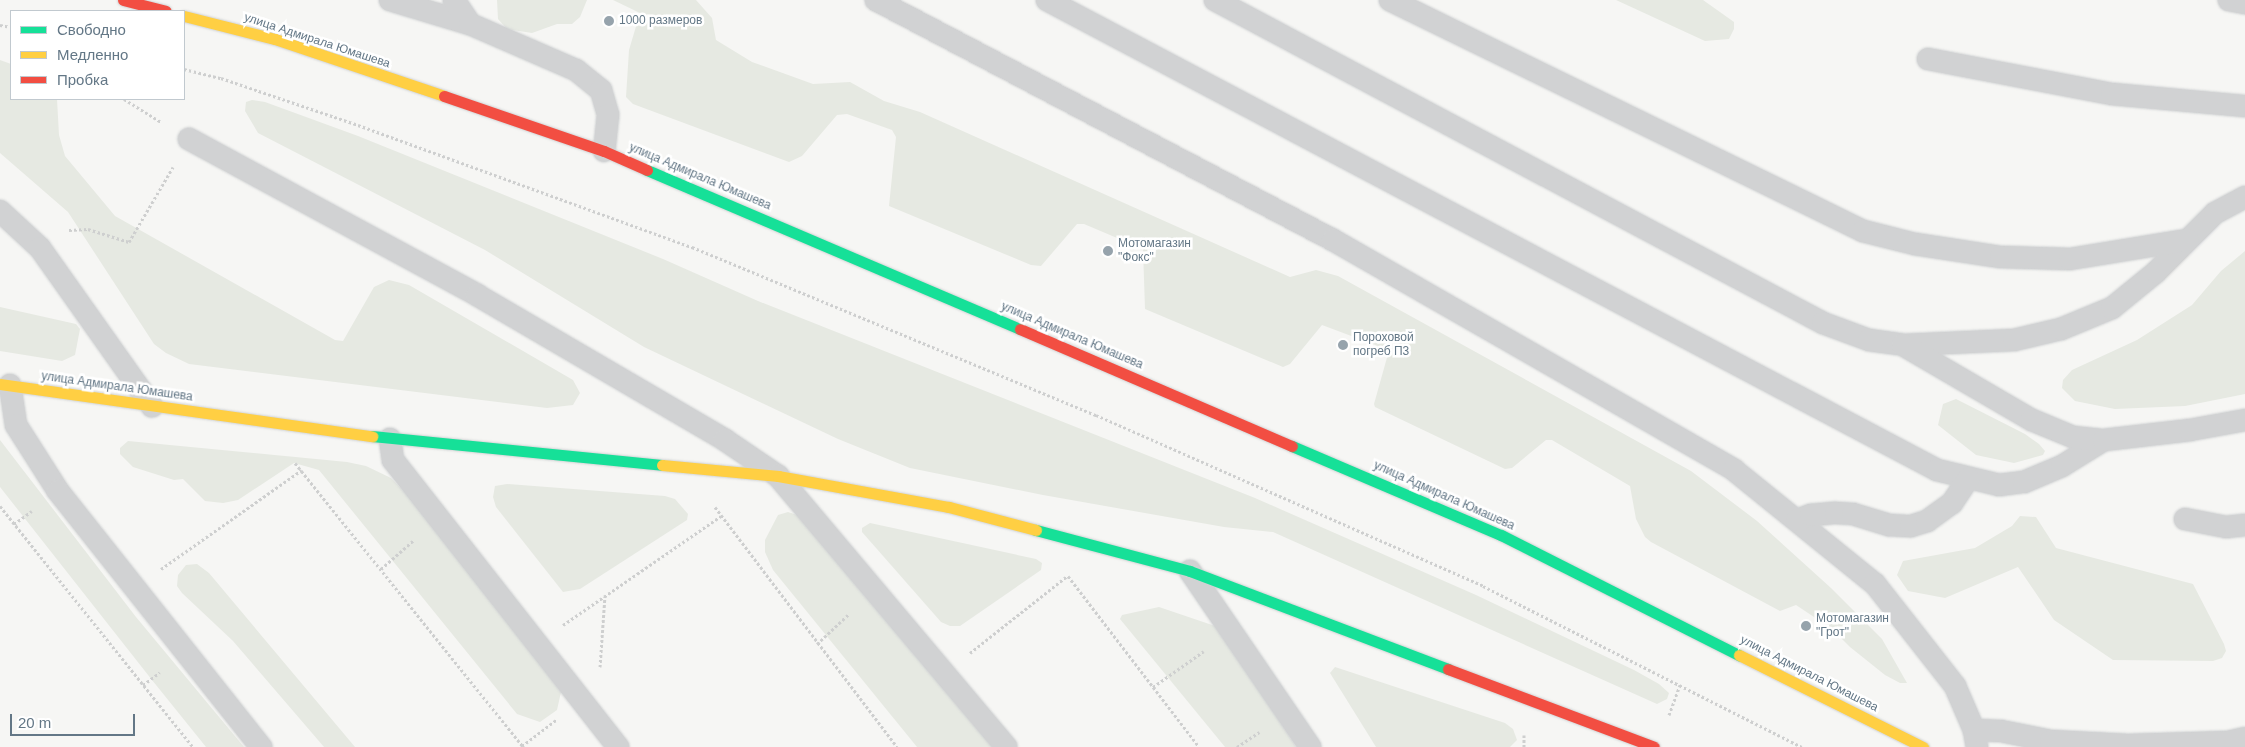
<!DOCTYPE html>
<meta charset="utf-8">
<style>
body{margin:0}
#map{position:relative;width:2245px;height:747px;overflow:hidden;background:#f6f6f4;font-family:Arial,sans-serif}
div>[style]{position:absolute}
.green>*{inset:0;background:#e6e9e2}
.path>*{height:3px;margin-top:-1.5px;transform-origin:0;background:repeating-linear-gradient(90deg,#cecfcf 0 2.5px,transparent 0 5px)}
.roads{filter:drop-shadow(0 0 1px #d1d3d4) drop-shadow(0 0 1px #d1d3d4)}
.lane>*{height:22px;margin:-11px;padding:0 11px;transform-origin:11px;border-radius:11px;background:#d1d2d3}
.fast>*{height:11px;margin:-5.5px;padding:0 5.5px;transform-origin:5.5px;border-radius:5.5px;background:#16e098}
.slow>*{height:11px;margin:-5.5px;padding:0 5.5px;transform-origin:5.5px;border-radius:5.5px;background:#ffcf43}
.jam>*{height:11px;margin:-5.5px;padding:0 5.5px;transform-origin:5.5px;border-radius:5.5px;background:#f24e42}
.dots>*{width:14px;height:14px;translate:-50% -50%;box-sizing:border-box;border:2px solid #fff;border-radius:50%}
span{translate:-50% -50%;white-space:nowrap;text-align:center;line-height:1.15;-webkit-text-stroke:5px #fff;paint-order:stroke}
.poi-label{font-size:12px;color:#637786}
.left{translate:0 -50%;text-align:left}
.street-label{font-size:12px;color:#637786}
.legend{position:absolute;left:10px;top:10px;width:175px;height:90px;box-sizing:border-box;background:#fff;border:1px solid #c1c9cf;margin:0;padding:6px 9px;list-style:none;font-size:15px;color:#637786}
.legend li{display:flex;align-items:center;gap:10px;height:25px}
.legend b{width:25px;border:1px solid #c1c9cf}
.scale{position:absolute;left:10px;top:714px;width:125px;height:22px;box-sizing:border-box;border:2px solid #637786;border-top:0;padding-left:6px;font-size:15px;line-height:18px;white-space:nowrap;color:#637786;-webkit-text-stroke:4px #fff;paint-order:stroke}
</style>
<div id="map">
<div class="green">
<div style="clip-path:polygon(497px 0,587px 0,580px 17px,572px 24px,557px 24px,532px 33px,507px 29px,498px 19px)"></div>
<div style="clip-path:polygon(613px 0,696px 0,712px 18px,716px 40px,752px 62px,813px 84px,850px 82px,884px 101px,920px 112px,1290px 277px,1316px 270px,1338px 276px,1691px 471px,1757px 521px,1831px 588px,1882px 639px,1907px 683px,1900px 683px,1885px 675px,1850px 647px,1832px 629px,1796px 605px,1780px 611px,1651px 542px,1645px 537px,1636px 519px,1630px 486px,1552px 440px,1546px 440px,1512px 468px,1505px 469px,1375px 407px,1374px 404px,1388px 354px,1386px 349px,1322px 325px,1290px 364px,1283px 367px,1145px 309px,1143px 249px,1084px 224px,1077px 224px,1041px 266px,1031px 265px,889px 206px,896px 137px,892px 130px,847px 114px,837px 115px,802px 156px,789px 162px,633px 104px,626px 97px,629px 50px,640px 13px)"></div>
<div style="clip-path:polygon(1616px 0,1703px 0,1734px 22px,1734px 29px,1729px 39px,1705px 41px)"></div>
<div style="clip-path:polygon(0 60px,11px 64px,11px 99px,57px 99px,59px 135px,65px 156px,115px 216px,335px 340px,343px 341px,374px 287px,389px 280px,409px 285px,573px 380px,580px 393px,573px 405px,547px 408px,189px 364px,166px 353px,154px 344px,68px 212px,0 153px)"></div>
<div style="clip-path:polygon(252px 100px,265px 102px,358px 136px,663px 259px,758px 301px,1255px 498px,1476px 595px,1634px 670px,1659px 684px,1669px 693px,1667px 699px,1657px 704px,1273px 532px,1224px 527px,1043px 495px,910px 468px,838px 439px,644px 347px,485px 250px,258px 133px,245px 111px,246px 102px)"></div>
<div style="clip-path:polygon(2245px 251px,2245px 394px,2185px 406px,2115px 409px,2075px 401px,2062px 388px,2063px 380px,2072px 370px,2137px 340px,2192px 305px,2221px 271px)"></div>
<div style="clip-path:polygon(0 307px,76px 324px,80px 329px,75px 355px,62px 361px,0 351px)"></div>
<div style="clip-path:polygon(1956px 399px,2025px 434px,2039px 444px,2045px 451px,2043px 455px,2014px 463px,1976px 455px,1938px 425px,1943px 404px)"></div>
<div style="clip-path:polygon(0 440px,136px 617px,244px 747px,206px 747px,152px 680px,0 487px)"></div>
<div style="clip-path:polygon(128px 441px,347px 462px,366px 466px,391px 478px,430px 519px,561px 692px,557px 710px,540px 722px,517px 714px,319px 470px,294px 463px,238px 500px,223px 503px,205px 501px,183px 479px,174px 480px,133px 467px,120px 454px,120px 448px)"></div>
<div style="clip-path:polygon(507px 484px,665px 496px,675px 499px,688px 514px,687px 520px,580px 589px,563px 592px,496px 507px,493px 497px,495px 486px)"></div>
<div style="clip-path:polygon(788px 512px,797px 515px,994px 747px,917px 747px,773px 570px,765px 552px,765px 540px,778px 515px)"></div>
<div style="clip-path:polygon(2020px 516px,2036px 517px,2056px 548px,2193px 584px,2224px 644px,2226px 651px,2222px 658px,2213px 661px,2113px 660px,2054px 620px,2018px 567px,1945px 598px,1908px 591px,1897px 575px,1903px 561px,1975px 548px,2012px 526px)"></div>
<div style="clip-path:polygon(870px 523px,1036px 559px,1042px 563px,1041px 570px,960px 626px,950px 626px,941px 622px,862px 532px,862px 528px)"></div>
<div style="clip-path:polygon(197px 564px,209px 573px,355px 747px,324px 747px,233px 641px,182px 593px,177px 586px,178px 575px,186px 565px)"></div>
<div style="clip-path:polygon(1159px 607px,1218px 627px,1296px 747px,1225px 747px,1120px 619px,1122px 615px)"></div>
<div style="clip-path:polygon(1335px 667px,1505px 723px,1513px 729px,1517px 740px,1510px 747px,1376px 747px,1330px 673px)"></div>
</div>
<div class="path">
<div style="left:0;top:25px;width:11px;rotate:10deg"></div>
<div style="left:184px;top:69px;width:38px;rotate:14deg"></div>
<div style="left:221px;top:78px;width:145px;rotate:18.9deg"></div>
<div style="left:358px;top:125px;width:356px;rotate:20.1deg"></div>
<div style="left:692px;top:247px;width:438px;rotate:22.6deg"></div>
<div style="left:1096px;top:415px;width:423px;rotate:23.8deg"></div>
<div style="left:1483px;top:586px;width:357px;rotate:26.8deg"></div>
<div style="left:124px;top:99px;width:44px;rotate:31.9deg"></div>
<div style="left:69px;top:230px;width:19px;rotate:-3deg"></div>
<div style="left:88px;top:229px;width:43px;rotate:17.6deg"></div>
<div style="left:129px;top:242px;width:87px;rotate:-59.6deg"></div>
<div style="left:295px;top:463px;width:364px;rotate:51.2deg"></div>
<div style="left:0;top:506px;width:309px;rotate:51.3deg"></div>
<div style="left:715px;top:507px;width:301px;rotate:52.8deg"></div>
<div style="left:14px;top:524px;width:22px;rotate:-36deg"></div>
<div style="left:161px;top:569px;width:172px;rotate:-35.1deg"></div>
<div style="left:381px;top:569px;width:44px;rotate:-41.3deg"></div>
<div style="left:1068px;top:576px;width:215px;rotate:52.5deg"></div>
<div style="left:563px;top:625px;width:192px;rotate:-34.6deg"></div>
<div style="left:817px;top:644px;width:45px;rotate:-43.2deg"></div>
<div style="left:970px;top:653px;width:124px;rotate:-38.4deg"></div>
<div style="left:600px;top:667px;width:71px;rotate:-86deg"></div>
<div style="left:143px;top:685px;width:21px;rotate:-37deg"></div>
<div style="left:1153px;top:687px;width:62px;rotate:-35.2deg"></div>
<div style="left:1669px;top:715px;width:32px;rotate:-70deg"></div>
<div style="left:1524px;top:735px;width:12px;rotate:90deg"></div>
<div style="left:522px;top:746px;width:43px;rotate:-37.4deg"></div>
<div style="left:1237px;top:747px;width:27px;rotate:-34deg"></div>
</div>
<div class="roads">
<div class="lane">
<div style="left:390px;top:0;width:84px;rotate:16.7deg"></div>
<div style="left:454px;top:0;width:29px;rotate:56deg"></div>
<div style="left:470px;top:24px;width:116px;rotate:23.5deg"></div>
<div style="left:576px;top:70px;width:32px;rotate:39deg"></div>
<div style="left:601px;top:90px;width:26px;rotate:74deg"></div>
<div style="left:608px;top:115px;width:36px;rotate:96deg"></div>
<div style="left:876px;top:0;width:516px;rotate:27.71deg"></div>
<div style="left:1333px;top:240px;width:462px;rotate:29.8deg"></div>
<div style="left:1734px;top:470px;width:181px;rotate:39deg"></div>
<div style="left:1875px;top:584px;width:130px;rotate:51.9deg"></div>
<div style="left:1955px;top:686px;width:48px;rotate:66.6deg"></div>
<div style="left:1974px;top:730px;width:17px;rotate:80deg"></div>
<div style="left:1047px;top:0;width:1006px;rotate:27.84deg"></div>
<div style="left:1937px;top:470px;width:64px;rotate:13.6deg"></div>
<div style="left:1999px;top:485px;width:25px;rotate:-7deg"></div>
<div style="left:2024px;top:482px;width:41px;rotate:-22.8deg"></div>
<div style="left:2062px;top:466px;width:49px;rotate:-31.8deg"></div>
<div style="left:1215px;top:0;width:688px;rotate:27.98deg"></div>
<div style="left:1823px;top:323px;width:49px;rotate:20.3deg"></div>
<div style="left:1869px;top:340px;width:34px;rotate:8deg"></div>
<div style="left:1903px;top:345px;width:111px;rotate:-2.6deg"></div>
<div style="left:2014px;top:340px;width:48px;rotate:-13.2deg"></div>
<div style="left:2061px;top:329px;width:55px;rotate:-22.4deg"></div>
<div style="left:2112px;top:308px;width:57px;rotate:-39.3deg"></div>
<div style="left:2156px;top:272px;width:83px;rotate:-45deg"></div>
<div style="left:2215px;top:213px;width:34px;rotate:-28deg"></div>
<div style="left:1390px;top:0;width:526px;rotate:26.03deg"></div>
<div style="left:1863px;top:231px;width:54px;rotate:14deg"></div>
<div style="left:1915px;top:244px;width:87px;rotate:8.6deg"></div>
<div style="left:2001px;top:257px;width:69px;rotate:1.7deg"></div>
<div style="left:2070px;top:259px;width:119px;rotate:-9.2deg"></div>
<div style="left:2229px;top:0;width:16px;rotate:11deg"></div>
<div style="left:1928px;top:59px;width:187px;rotate:10.8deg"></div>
<div style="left:2112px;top:94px;width:134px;rotate:5.2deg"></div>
<div style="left:189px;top:139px;width:328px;rotate:28.4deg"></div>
<div style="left:477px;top:295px;width:287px;rotate:30.3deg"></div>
<div style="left:725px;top:440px;width:64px;rotate:34.2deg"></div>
<div style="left:778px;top:476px;width:354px;rotate:49.9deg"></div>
<div style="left:0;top:211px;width:54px;rotate:42.8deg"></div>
<div style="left:40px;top:248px;width:194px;rotate:54.7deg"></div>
<div style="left:1903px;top:345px;width:149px;rotate:30.2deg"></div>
<div style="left:2032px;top:420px;width:44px;rotate:22.5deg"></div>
<div style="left:2073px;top:437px;width:31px;rotate:6deg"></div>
<div style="left:2104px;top:440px;width:87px;rotate:-6.6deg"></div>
<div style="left:2190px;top:430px;width:56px;rotate:-10.3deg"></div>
<div style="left:10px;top:385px;width:40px;rotate:81.5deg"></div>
<div style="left:16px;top:425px;width:78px;rotate:57.5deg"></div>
<div style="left:58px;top:491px;width:327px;rotate:51.6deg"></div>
<div style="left:390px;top:439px;width:21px;rotate:82deg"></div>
<div style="left:393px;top:460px;width:365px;rotate:51.9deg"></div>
<div style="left:2185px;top:519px;width:42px;rotate:11deg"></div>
<div style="left:2226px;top:527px;width:19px;rotate:-6deg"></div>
<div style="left:1797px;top:520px;width:15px;rotate:-20deg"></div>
<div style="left:1811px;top:515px;width:25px;rotate:-5deg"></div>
<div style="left:1836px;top:513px;width:17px;rotate:3deg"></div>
<div style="left:1853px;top:514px;width:38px;rotate:17deg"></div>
<div style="left:1889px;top:525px;width:22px;rotate:3deg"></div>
<div style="left:1911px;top:526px;width:17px;rotate:-17deg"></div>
<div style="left:1927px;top:521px;width:31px;rotate:-36deg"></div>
<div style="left:1952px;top:503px;width:29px;rotate:-56deg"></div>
<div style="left:1190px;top:571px;width:213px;rotate:55.7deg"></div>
<div style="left:1974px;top:730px;width:27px;rotate:2deg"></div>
<div style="left:2001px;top:731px;width:51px;rotate:11.3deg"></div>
<div style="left:2051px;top:741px;width:77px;rotate:3deg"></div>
<div style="left:2128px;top:745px;width:100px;rotate:-1.7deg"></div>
<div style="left:2228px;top:742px;width:17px;rotate:-13deg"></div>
</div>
<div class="fast">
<div style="left:647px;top:170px;width:405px;rotate:23.1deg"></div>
<div style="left:372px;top:436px;width:291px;rotate:5.7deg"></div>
<div style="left:1292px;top:446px;width:227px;rotate:23.1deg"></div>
<div style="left:1501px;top:535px;width:267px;rotate:26.8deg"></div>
<div style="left:1036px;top:530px;width:159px;rotate:14.9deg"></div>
<div style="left:1190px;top:571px;width:276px;rotate:20.8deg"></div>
</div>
<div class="slow">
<div style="left:184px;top:16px;width:94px;rotate:14.2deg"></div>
<div style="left:275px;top:39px;width:178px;rotate:18.6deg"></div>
<div style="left:0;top:384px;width:376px;rotate:8deg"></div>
<div style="left:662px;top:465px;width:117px;rotate:5.4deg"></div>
<div style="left:778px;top:476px;width:174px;rotate:10.3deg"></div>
<div style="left:949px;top:507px;width:90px;rotate:14.8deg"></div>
<div style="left:1739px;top:655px;width:206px;rotate:26.6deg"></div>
</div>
<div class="jam">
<div style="left:123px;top:0;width:44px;rotate:14.3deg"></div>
<div style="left:444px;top:96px;width:169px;rotate:19deg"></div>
<div style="left:604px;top:151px;width:47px;rotate:23.8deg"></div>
<div style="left:1020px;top:329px;width:296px;rotate:23.3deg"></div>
<div style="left:1448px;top:669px;width:220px;rotate:20.7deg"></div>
</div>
</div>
<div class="dots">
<div style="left:609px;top:21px;background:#96a3ac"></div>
<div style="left:1108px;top:251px;background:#96a3ac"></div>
<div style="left:1343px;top:345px;background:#96a3ac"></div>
<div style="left:1806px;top:626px;background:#96a3ac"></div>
</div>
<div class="poi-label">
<span class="left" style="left:619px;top:21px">1000 размеров</span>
<span class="left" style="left:1118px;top:251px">Мотомагазин<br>"Фокс"</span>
<span class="left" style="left:1353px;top:345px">Пороховой<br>погреб П3</span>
<span class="left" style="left:1816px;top:626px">Мотомагазин<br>"Грот"</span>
</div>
<div class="street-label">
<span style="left:317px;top:41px;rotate:18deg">улица Адмирала Юмашева</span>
<span style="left:700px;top:177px;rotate:23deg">улица Адмирала Юмашева</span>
<span style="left:1072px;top:336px;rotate:23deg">улица Адмирала Юмашева</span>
<span style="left:117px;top:387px;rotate:8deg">улица Адмирала Юмашева</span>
<span style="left:1444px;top:496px;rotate:24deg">улица Адмирала Юмашева</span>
<span style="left:1809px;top:674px;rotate:27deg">улица Адмирала Юмашева</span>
</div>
<ul class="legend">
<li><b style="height:6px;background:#16e098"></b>Свободно</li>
<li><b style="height:6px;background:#ffcf43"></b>Медленно</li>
<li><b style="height:6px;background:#f24e42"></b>Пробка</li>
</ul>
<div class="scale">20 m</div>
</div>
